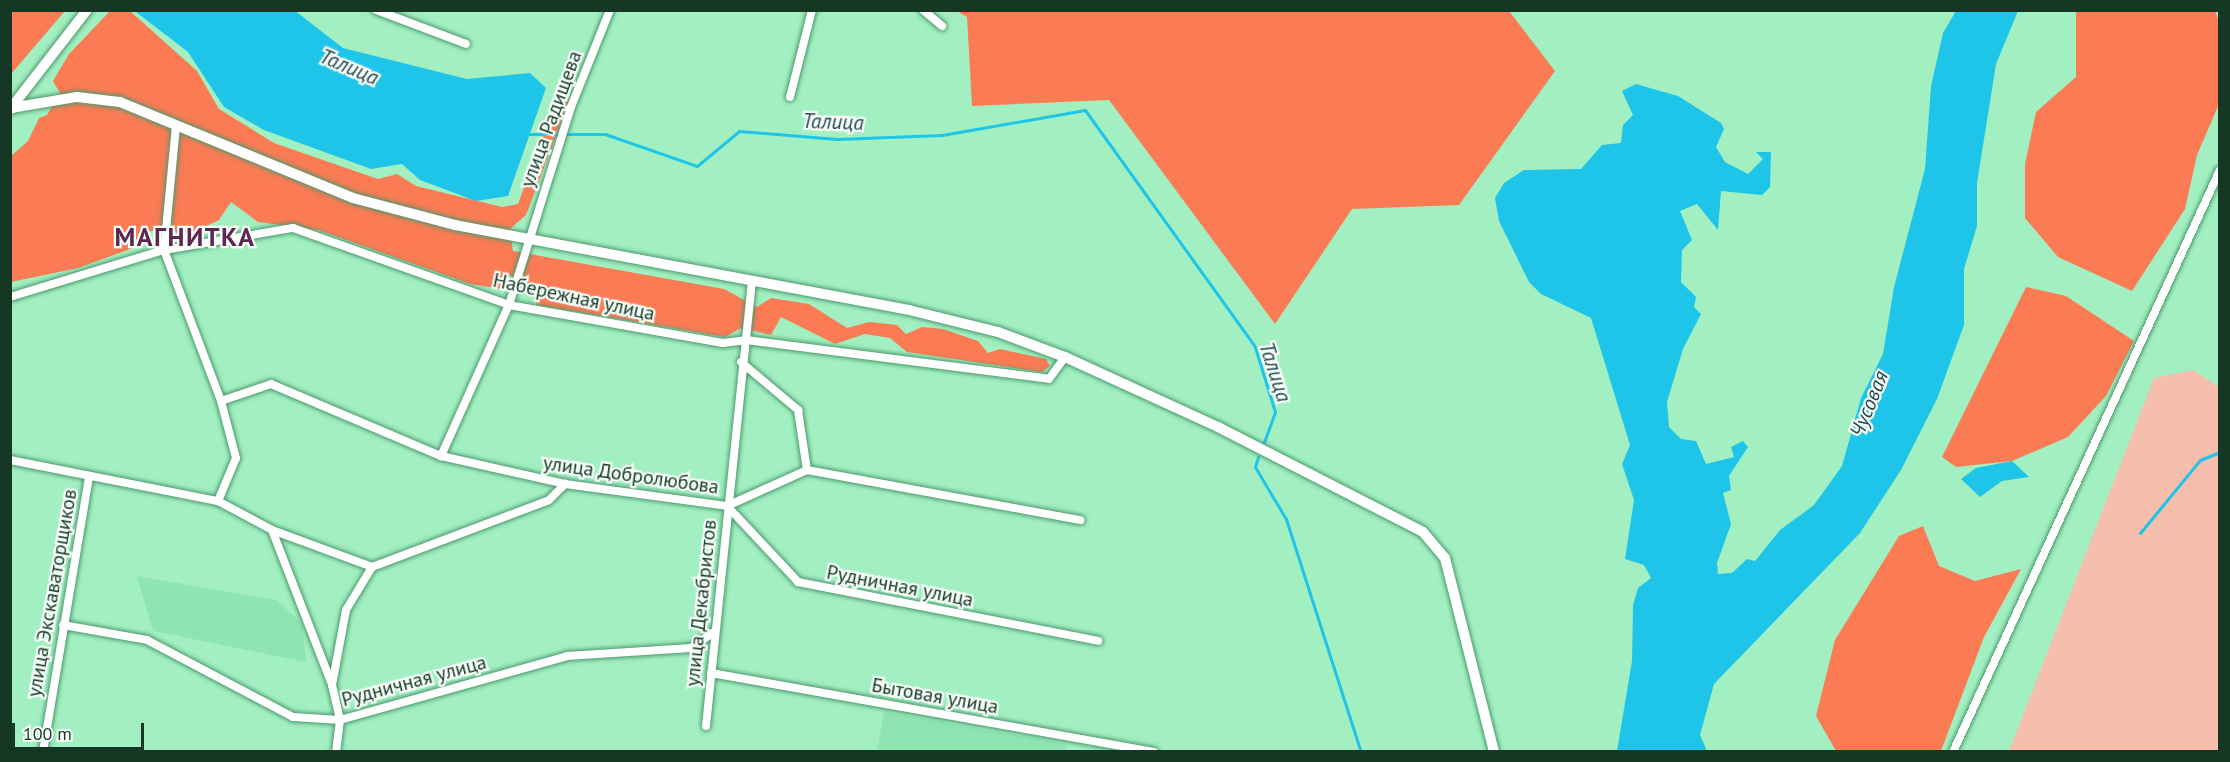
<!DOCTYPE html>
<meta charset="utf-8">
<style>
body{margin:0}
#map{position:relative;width:2230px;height:762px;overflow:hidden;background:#a2f0c1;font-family:"PT Sans",sans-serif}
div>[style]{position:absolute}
.built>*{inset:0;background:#8ee5b2}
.green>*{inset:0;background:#f5bead}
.forest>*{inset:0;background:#fa7b54}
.water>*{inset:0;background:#1fc5e9}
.stream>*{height:3px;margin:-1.5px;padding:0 1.5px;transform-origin:1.5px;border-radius:1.5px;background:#1fc5e9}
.roads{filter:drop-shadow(0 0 2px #4b986d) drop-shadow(0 0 2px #4b986d)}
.minor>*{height:8px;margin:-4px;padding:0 4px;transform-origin:4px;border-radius:4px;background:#fff}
.tertiary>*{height:10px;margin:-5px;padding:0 5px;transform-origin:5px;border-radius:5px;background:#fff}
.secondary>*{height:12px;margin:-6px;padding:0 6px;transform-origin:6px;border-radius:6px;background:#fff}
span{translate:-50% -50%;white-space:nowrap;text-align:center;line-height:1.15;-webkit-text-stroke:4.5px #f7fffa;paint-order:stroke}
.street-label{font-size:20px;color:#173725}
.water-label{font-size:21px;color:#28474f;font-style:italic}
.district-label{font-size:26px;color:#5e2651;font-weight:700;letter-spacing:1.5px}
.frame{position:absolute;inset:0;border:12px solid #173725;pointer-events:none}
.scale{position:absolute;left:12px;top:723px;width:132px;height:27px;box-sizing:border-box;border:3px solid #173725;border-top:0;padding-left:8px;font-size:18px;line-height:21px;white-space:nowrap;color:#173725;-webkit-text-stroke:4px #f7fffa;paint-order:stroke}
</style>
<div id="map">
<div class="built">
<div style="clip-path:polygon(137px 576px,277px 600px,302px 624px,306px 662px,153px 631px)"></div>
<div style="clip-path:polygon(884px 712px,1067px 744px,1065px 751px,877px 751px)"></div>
</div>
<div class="green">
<div style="clip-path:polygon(2193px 370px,2219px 387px,2219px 751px,2009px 751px,2154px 378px)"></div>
</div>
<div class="forest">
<div style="clip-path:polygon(11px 10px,65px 11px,11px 74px,10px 11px)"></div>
<div style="clip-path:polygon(110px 11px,130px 11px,197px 71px,219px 109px,274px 143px,378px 179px,397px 174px,416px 186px,502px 207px,518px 204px,559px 93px,570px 99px,526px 215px,510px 229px,513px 251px,724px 289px,757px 307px,771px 298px,809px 304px,847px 328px,869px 322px,897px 325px,906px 334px,922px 327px,943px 329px,978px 341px,988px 353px,1000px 349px,1046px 359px,1050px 366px,1042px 372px,907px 352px,890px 338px,865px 334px,835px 344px,781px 317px,771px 335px,741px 328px,725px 337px,537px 305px,528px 283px,509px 275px,501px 289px,470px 284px,318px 230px,258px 222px,231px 202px,219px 220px,179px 239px,172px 223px,149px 232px,133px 248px,78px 268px,11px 282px,10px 157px,28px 141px,39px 118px,47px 115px,60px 93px,53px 81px,69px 54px)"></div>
<div style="clip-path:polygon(957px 11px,1509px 11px,1555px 71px,1459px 205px,1352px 209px,1275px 324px,1109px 100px,972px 106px,967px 17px)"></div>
<div style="clip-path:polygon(2076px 11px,2215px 11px,2219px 21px,2219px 104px,2197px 155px,2185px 209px,2132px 291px,2058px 257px,2025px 218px,2025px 164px,2036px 112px,2076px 77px)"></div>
<div style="clip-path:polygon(2026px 287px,2066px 296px,2134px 341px,2106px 396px,2068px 437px,2012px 461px,1956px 467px,1942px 457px)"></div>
<div style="clip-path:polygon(1923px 526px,1939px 566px,1975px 581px,2021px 569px,1984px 637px,1941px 751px,1836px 751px,1816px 716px,1835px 640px,1899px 536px)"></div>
</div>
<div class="water">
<div style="clip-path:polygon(294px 10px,343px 48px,467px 79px,530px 73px,546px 88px,508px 196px,476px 201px,420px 180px,402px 164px,371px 169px,264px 130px,224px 107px,188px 52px,136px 12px)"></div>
<div style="clip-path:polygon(1956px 11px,2018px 11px,1996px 64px,1977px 183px,1977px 226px,1964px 269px,1964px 325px,1937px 399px,1901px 470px,1860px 533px,1714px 684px,1700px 735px,1707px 751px,1617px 751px,1632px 661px,1633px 605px,1638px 588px,1651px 578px,1644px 565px,1625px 559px,1634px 500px,1622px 464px,1630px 445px,1591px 318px,1541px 294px,1529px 282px,1499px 221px,1495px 198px,1504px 183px,1524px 170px,1581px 169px,1602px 145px,1621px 143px,1623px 125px,1633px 115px,1622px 91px,1636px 84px,1678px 96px,1721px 123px,1724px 129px,1716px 147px,1725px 162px,1748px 174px,1763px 159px,1756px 152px,1771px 152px,1770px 187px,1762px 195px,1721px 191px,1718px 230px,1697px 204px,1680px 211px,1692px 240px,1682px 250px,1681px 282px,1696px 297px,1694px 307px,1701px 314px,1683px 349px,1667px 402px,1669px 427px,1681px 439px,1696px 441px,1706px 464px,1734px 457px,1731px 447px,1743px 441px,1748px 447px,1729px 476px,1731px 490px,1723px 493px,1731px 524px,1717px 563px,1718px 574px,1732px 573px,1747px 559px,1755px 561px,1780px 530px,1814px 505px,1842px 466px,1861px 398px,1883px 354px,1894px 287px,1925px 169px,1931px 86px,1943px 33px)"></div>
<div style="clip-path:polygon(2012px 461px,2029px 477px,2002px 481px,1980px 497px,1961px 479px,1976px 468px)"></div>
</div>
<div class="stream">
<div style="left:527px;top:134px;width:78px"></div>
<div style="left:605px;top:134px;width:97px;rotate:19.2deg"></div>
<div style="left:697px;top:166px;width:55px;rotate:-39.8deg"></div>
<div style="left:739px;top:131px;width:98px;rotate:4.7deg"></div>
<div style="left:837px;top:139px;width:105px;rotate:-2.2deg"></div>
<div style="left:942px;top:135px;width:145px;rotate:-9.9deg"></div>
<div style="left:1085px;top:110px;width:292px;rotate:54.3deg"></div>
<div style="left:1255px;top:347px;width:68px;rotate:72.9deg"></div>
<div style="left:1275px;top:412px;width:32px;rotate:110deg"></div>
<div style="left:1258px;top:457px;width:10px;rotate:107deg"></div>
<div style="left:1255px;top:467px;width:61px;rotate:59.2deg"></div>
<div style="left:1286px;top:519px;width:245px;rotate:72.2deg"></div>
<div style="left:2140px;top:533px;width:94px;rotate:-50.6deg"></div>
<div style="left:2200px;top:460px;width:22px;rotate:-22deg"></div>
</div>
<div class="roads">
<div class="minor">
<div style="left:376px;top:10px;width:96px;rotate:20.7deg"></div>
<div style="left:923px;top:10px;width:25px;rotate:40deg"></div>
<div style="left:790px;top:97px;width:90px;rotate:-75.8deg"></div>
<div style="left:176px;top:126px;width:125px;rotate:95.5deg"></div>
<div style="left:164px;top:250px;width:161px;rotate:69.3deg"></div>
<div style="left:221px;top:401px;width:59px;rotate:75.3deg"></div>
<div style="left:236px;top:458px;width:47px;rotate:112.7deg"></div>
<div style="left:10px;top:297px;width:161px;rotate:-17deg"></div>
<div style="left:164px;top:250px;width:131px;rotate:-9.7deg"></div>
<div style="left:293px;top:228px;width:229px;rotate:19.6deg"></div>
<div style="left:509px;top:305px;width:217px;rotate:10.1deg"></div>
<div style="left:723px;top:343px;width:23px;rotate:-7deg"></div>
<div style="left:746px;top:340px;width:305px;rotate:7.3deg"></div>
<div style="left:1049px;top:379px;width:27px;rotate:-54deg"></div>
<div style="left:741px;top:362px;width:75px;rotate:40.1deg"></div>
<div style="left:798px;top:410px;width:61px;rotate:81.5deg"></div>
<div style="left:221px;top:401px;width:53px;rotate:-18.8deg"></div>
<div style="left:271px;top:384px;width:185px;rotate:23deg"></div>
<div style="left:441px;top:456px;width:127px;rotate:12.7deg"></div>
<div style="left:565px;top:484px;width:163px;rotate:7.7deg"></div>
<div style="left:727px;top:506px;width:88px;rotate:-24.2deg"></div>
<div style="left:807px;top:470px;width:278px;rotate:10.4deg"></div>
<div style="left:441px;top:456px;width:166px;rotate:-65.8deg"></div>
<div style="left:509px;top:305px;width:207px;rotate:-72.6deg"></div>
<div style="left:571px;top:107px;width:105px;rotate:-68.1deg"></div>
<div style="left:10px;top:460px;width:212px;rotate:11.2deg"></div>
<div style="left:218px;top:501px;width:61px;rotate:28.2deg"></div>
<div style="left:272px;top:530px;width:107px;rotate:20.3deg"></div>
<div style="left:727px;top:506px;width:104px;rotate:46.9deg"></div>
<div style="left:798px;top:582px;width:306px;rotate:11.1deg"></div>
<div style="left:272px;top:530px;width:166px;rotate:68.8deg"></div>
<div style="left:332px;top:685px;width:36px;rotate:77deg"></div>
<div style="left:340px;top:720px;width:32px;rotate:97deg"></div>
<div style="left:63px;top:625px;width:85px;rotate:10.1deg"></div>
<div style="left:147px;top:640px;width:165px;rotate:27.8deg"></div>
<div style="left:293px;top:717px;width:47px;rotate:3.7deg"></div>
<div style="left:340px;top:720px;width:236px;rotate:-15.7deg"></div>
<div style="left:567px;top:656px;width:124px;rotate:-3.7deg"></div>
<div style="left:691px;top:648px;width:28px;rotate:-35deg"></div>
<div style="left:711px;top:673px;width:450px;rotate:10.1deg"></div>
<div style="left:332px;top:685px;width:76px;rotate:-79.4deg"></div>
<div style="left:346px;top:610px;width:50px;rotate:-58.8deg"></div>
<div style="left:372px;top:567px;width:189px;rotate:-20.7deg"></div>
<div style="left:549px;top:500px;width:23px;rotate:-45deg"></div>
<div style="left:706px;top:726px;width:444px;rotate:-84.1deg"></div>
<div style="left:43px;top:752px;width:280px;rotate:-80.5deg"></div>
<div style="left:1953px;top:752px;width:640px;rotate:-65.36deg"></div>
</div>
<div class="tertiary">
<div style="left:11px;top:108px;width:67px;rotate:-9.5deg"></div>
<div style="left:77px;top:97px;width:43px;rotate:6.6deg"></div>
<div style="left:120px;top:102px;width:252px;rotate:22.4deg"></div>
<div style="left:353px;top:198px;width:106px;rotate:14.8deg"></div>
<div style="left:455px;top:225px;width:462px;rotate:10.6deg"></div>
<div style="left:909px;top:310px;width:92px;rotate:13.9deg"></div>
<div style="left:998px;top:332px;width:72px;rotate:20.5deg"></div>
<div style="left:1065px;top:357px;width:168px;rotate:24.6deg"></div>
<div style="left:1218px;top:427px;width:230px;rotate:27.1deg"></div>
<div style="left:1423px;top:532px;width:34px;rotate:50deg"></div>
<div style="left:1445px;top:558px;width:200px;rotate:75.8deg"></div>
<div style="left:11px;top:108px;width:124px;rotate:-52.2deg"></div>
</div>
<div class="secondary">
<div style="left:10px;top:108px;width:1px"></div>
</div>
</div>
<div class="street-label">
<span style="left:551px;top:119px;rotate:-70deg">улица Радищева</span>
<span style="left:574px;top:297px;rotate:12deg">Набережная улица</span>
<span style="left:631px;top:475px;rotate:8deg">улица Добролюбова</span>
<span style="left:900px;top:586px;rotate:11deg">Рудничная улица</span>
<span style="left:52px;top:593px;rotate:-80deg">улица Экскаваторщиков</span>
<span style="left:701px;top:603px;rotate:-84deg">улица Декабристов</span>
<span style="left:414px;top:681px;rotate:-15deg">Рудничная улица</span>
<span style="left:935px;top:696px;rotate:10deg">Бытовая улица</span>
</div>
<div class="water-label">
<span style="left:349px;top:67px;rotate:23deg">Талица</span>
<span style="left:833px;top:122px;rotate:2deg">Талица</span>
<span style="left:1275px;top:372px;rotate:72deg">Талица</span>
<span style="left:1869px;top:404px;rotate:-68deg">Чусовая</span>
</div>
<div class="district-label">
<span style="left:185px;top:237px">МАГНИТКА</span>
</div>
<div class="frame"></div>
<div class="scale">100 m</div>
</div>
